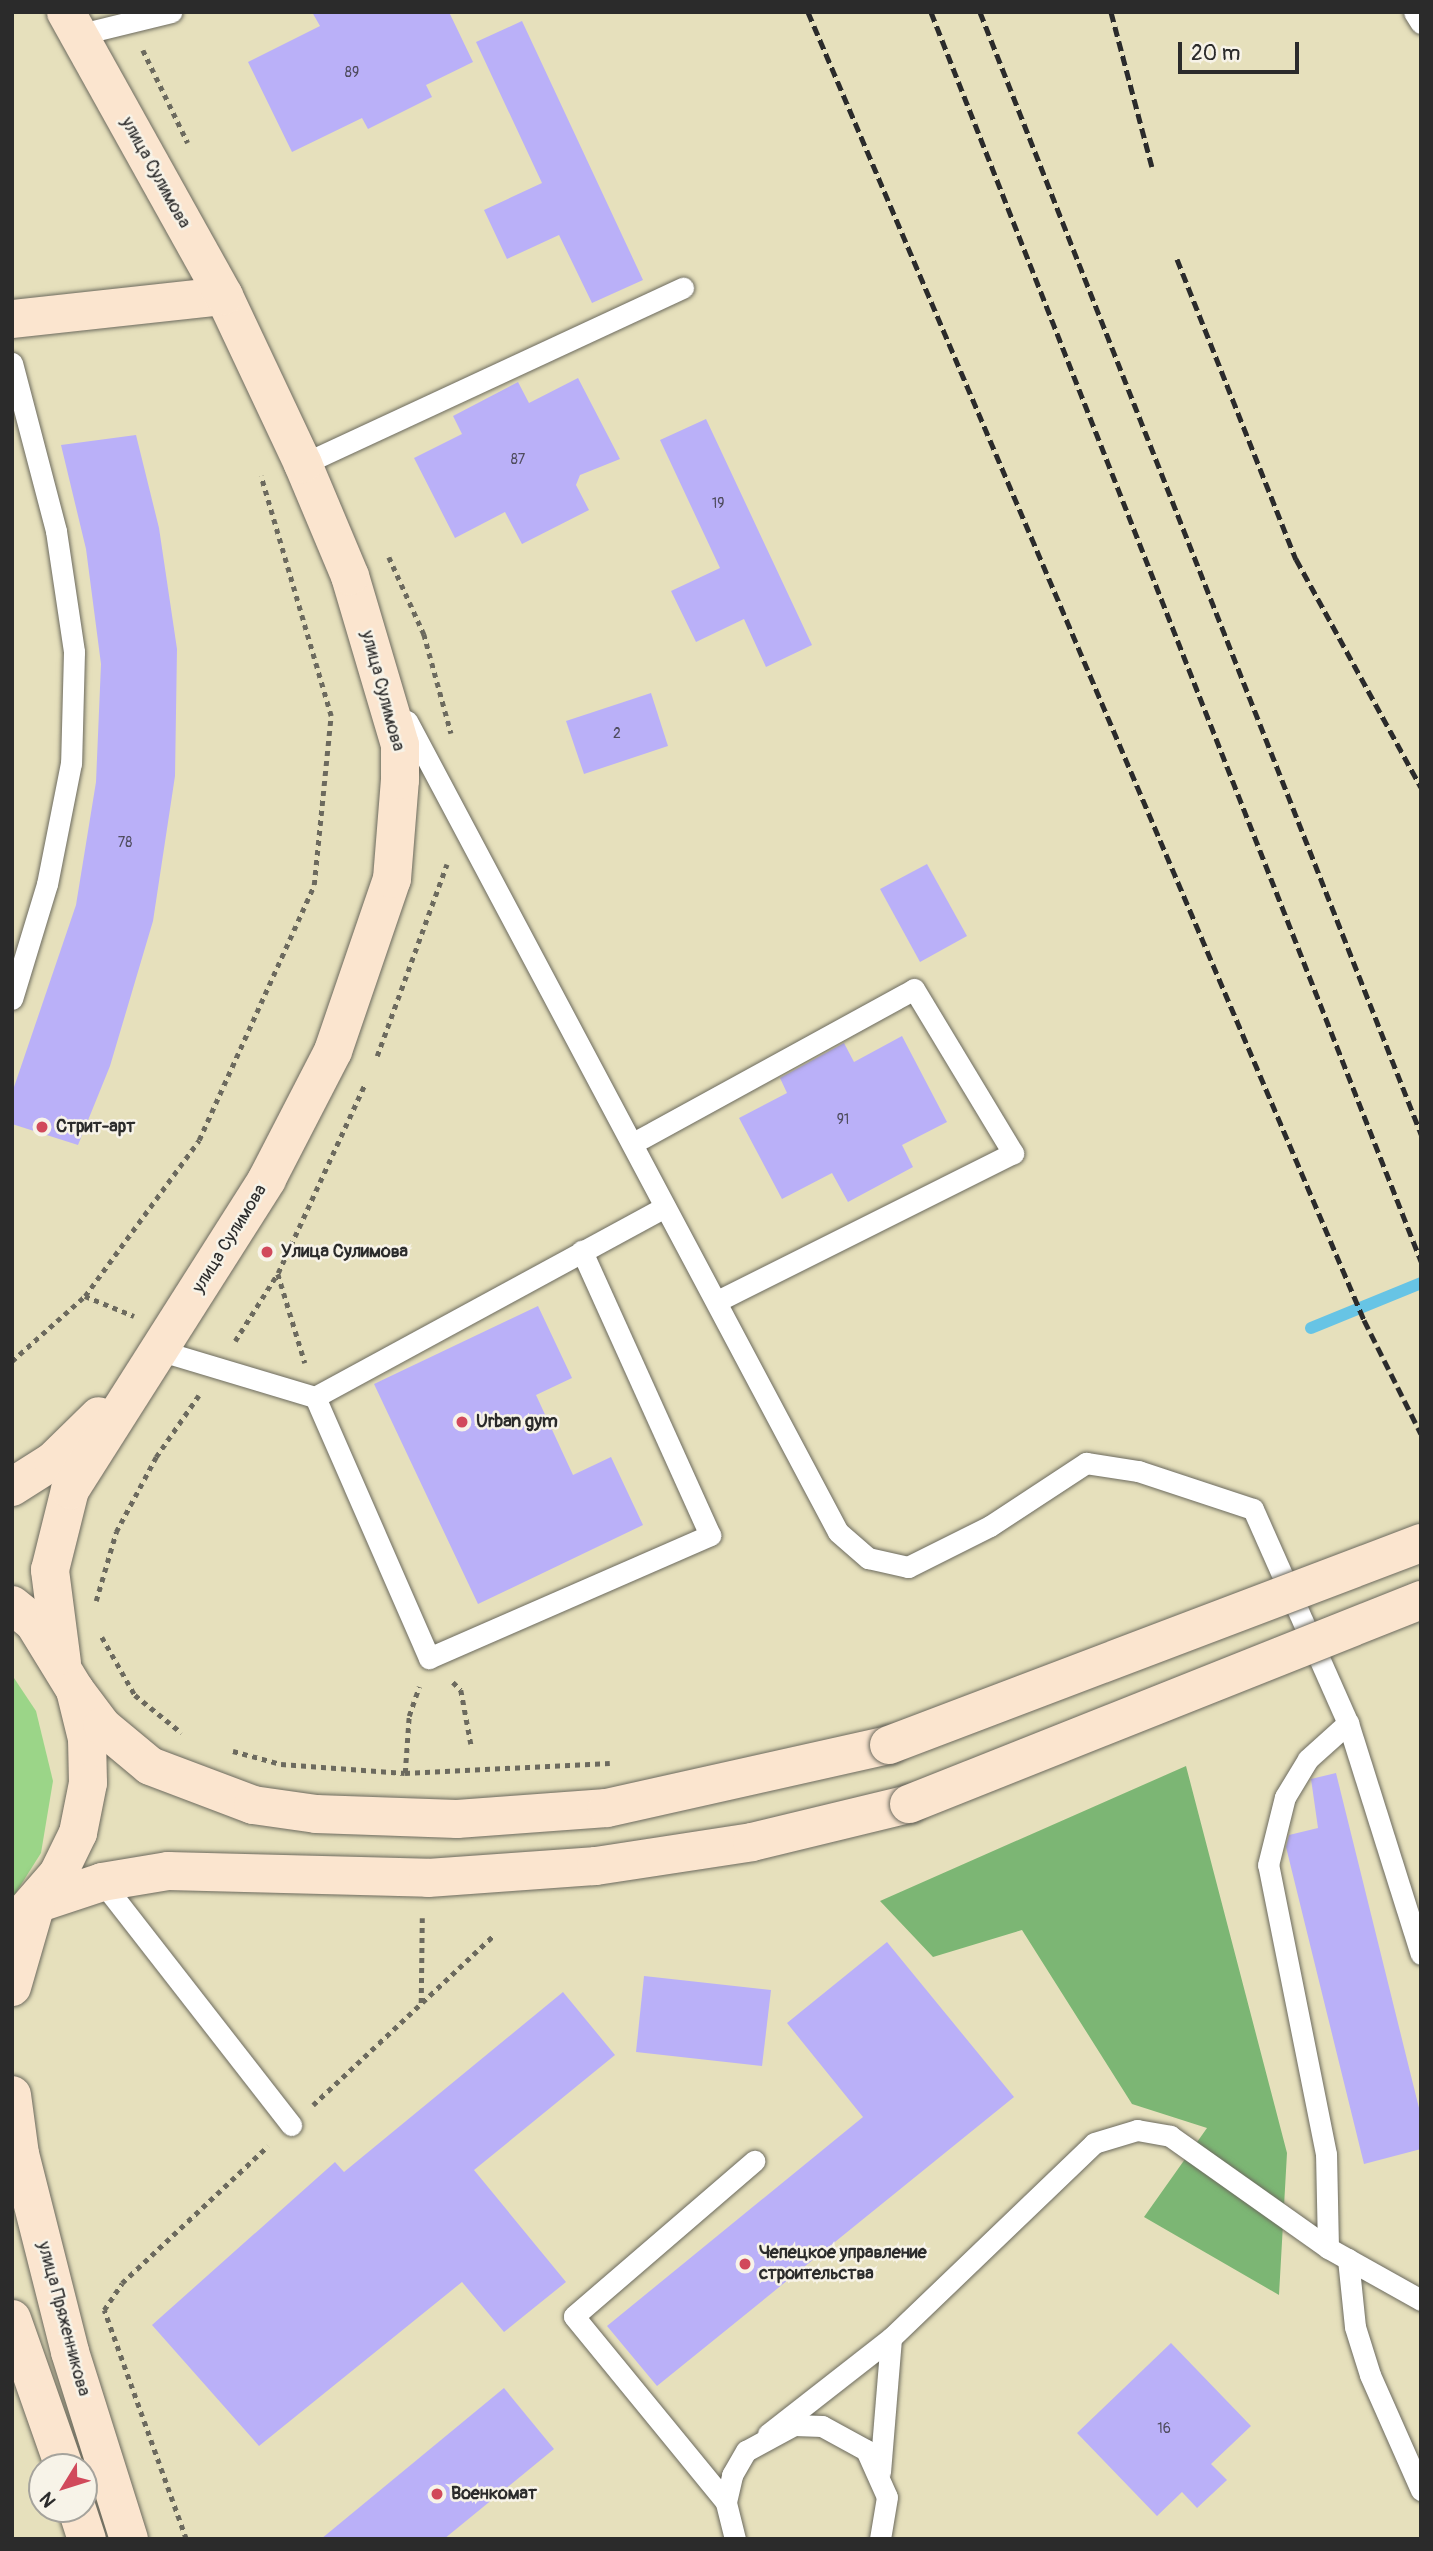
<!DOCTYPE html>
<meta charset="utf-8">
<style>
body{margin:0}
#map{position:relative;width:1433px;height:2551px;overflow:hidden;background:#e6e0bc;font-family:Pangolin,sans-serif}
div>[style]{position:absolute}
.green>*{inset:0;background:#9bd588}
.forest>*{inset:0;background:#7cb674}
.stream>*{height:12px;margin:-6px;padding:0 6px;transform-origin:6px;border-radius:6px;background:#67c4e5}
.building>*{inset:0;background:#bab0f8}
.path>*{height:4.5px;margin-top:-2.25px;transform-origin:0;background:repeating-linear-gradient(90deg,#6c6a5e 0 5px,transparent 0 10px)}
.roads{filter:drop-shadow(0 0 2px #6c6a5e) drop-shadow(0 0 2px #6c6a5e)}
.lane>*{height:21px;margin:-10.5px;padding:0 10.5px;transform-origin:10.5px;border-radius:10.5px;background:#fff}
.secondary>*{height:38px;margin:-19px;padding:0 19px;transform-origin:19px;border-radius:19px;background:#fbe5cf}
.rail>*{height:5px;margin-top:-2.5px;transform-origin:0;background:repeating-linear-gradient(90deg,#2b2b2b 0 10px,transparent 0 15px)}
.bridges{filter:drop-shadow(0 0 2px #6c6a5e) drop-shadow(0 0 2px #6c6a5e)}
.secondary-bridge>*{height:38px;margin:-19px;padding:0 19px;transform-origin:19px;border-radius:19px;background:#fbe5cf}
.dots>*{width:19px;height:19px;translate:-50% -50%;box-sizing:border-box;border:4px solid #f7f3e8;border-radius:50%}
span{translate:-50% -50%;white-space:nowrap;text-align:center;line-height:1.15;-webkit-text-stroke:5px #f7f3e8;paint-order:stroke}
.number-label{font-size:14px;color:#4f4c5e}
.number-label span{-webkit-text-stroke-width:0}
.street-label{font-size:18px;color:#2b2b2b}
.poi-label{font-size:18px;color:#2b2b2b;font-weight:700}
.left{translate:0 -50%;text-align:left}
.frame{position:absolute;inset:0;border:14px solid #2b2b2b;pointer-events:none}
.north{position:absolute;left:28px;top:2453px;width:70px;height:70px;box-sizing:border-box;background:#f7f3e8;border:2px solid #a5a39c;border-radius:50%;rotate:232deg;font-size:19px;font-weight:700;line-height:28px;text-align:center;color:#2b2b2b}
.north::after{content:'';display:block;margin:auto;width:24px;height:32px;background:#d1495b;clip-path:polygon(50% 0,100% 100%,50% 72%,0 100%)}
.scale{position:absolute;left:1178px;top:42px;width:121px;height:32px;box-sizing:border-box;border:4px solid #2b2b2b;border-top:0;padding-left:9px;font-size:21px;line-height:24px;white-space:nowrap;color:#2b2b2b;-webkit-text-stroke:5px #f7f3e8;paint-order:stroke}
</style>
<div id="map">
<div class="green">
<div style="clip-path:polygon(12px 1675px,36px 1711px,53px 1781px,41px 1853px,12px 1899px)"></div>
</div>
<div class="forest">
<div style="clip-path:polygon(1186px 1766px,1287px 2153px,1279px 2295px,1144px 2217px,1207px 2128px,1132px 2104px,1022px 1930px,933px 1957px,880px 1901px)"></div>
</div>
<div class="stream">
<div style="left:1311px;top:1328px;width:119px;rotate:-22.2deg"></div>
</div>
<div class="building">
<div style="clip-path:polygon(312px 12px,449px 12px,473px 62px,426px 85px,432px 97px,368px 129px,362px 118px,292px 152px,248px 62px,320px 26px)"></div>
<div style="clip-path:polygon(522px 21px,643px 280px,592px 303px,559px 235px,507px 259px,484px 210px,542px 183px,476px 42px)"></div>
<div style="clip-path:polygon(578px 378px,620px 459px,580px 475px,576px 485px,589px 510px,522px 544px,505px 512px,455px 538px,414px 458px,462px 434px,453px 416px,518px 382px,529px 403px)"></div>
<div style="clip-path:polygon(706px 419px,812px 645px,766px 667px,744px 619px,696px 642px,671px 591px,720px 568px,660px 440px)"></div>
<div style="clip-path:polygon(136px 435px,159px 528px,177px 649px,175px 776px,153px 921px,110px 1066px,78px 1145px,12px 1124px,12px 1093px,76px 905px,96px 782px,101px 664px,86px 549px,61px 445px)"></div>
<div style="clip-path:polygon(651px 693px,668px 746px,584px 774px,566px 721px)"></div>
<div style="clip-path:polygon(927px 864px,967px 936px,920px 962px,880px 889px)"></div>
<div style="clip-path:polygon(902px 1036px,947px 1122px,902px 1145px,913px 1167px,848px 1202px,832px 1173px,782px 1199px,739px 1118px,787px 1093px,780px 1078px,844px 1043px,854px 1062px)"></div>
<div style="clip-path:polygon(538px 1306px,572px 1378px,536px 1395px,573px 1475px,611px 1457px,643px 1525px,478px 1604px,374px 1384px)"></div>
<div style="clip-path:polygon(1336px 1773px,1421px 2116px,1421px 2149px,1364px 2164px,1286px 1847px,1289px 1835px,1318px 1828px,1311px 1779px)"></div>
<div style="clip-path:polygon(887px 1942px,1014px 2097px,657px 2386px,607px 2326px,863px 2117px,787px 2023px)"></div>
<div style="clip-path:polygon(644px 1976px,771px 1990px,762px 2066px,636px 2052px)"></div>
<div style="clip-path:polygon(563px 1992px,615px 2055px,474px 2170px,566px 2282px,504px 2332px,462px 2282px,259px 2446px,152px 2325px,335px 2162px,344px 2172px)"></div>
<div style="clip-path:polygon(1171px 2343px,1251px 2426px,1211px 2464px,1227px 2480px,1197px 2508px,1182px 2492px,1157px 2516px,1077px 2433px)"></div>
<div style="clip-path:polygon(504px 2388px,554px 2449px,444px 2539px,321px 2539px)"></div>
</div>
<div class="path">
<div style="left:143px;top:50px;width:103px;rotate:64.2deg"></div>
<div style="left:389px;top:557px;width:85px;rotate:65.6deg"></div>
<div style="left:424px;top:634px;width:103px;rotate:74.7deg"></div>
<div style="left:377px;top:1056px;width:204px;rotate:-70deg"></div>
<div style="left:278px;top:1274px;width:93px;rotate:73.1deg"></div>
<div style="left:85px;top:1296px;width:53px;rotate:22.2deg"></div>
<div style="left:235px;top:1341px;width:80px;rotate:-57.7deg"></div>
<div style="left:278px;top:1273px;width:208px;rotate:-65.3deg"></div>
<div style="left:12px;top:1361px;width:98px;rotate:-41.7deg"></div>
<div style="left:85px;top:1296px;width:193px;rotate:-53.8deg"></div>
<div style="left:199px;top:1140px;width:280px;rotate:-65.7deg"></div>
<div style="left:314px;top:885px;width:170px;rotate:-84.3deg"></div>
<div style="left:331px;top:716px;width:250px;rotate:-106.3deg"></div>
<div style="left:96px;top:1601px;width:72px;rotate:-73.8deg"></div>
<div style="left:116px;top:1532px;width:85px;rotate:-61.9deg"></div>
<div style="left:156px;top:1457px;width:75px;rotate:-55.3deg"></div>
<div style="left:102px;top:1637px;width:67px;rotate:60.4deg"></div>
<div style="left:135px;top:1695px;width:60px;rotate:39deg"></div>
<div style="left:453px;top:1682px;width:11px;rotate:45deg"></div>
<div style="left:461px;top:1690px;width:55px;rotate:79.5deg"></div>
<div style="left:233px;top:1751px;width:50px;rotate:15.2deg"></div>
<div style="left:281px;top:1764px;width:124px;rotate:4.2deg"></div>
<div style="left:405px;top:1773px;width:205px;rotate:-2.8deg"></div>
<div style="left:405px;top:1773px;width:57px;rotate:-86deg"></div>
<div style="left:409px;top:1716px;width:31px;rotate:-71deg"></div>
<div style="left:421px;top:2003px;width:85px;rotate:-89.3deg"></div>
<div style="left:313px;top:2105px;width:248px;rotate:-43.2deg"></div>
<div style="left:186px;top:2539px;width:243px;rotate:-109.7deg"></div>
<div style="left:104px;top:2310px;width:32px;rotate:-56deg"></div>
<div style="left:122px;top:2283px;width:200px;rotate:-43.2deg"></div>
</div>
<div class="roads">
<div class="lane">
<div style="left:1414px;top:12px;width:13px;rotate:58deg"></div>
<div style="left:77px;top:35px;width:97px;rotate:-13.7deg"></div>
<div style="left:12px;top:363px;width:174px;rotate:75.3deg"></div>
<div style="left:56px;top:531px;width:122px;rotate:81.5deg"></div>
<div style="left:74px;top:652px;width:111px;rotate:91.5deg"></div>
<div style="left:71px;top:763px;width:123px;rotate:101.2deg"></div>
<div style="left:47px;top:884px;width:120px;rotate:106.9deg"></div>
<div style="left:303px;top:464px;width:419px;rotate:-24.9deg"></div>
<div style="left:407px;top:721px;width:918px;rotate:62.01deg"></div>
<div style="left:838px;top:1532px;width:40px;rotate:41deg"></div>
<div style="left:868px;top:1558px;width:41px;rotate:12.7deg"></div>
<div style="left:908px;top:1567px;width:92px;rotate:-26.6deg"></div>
<div style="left:990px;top:1526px;width:115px;rotate:-33.3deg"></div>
<div style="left:1086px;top:1463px;width:53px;rotate:8.7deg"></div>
<div style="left:1138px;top:1471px;width:121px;rotate:18.3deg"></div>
<div style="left:1253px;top:1509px;width:234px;rotate:66.1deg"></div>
<div style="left:1348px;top:1723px;width:242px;rotate:72.5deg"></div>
<div style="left:635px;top:1142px;width:318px;rotate:-28.7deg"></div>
<div style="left:914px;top:989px;width:192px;rotate:58.9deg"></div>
<div style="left:1013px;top:1153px;width:330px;rotate:153.4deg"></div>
<div style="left:158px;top:1350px;width:164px;rotate:16.7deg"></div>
<div style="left:315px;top:1397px;width:398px;rotate:-28.5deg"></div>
<div style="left:315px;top:1397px;width:285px;rotate:66.4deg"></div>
<div style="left:429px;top:1658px;width:307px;rotate:-23.6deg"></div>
<div style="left:710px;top:1535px;width:312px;rotate:-114.3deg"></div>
<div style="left:102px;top:1882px;width:308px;rotate:52.1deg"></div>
<div style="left:1328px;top:2248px;width:94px;rotate:-91.2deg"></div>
<div style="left:1326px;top:2154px;width:295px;rotate:-101.3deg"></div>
<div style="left:1268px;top:1865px;width:70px;rotate:-76deg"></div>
<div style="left:1285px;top:1797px;width:44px;rotate:-58.8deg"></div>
<div style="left:1308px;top:1759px;width:54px;rotate:-42deg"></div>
<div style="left:1348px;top:2259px;width:68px;rotate:84.1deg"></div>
<div style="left:1355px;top:2327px;width:50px;rotate:72.6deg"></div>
<div style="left:1370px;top:2375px;width:126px;rotate:66.1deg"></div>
<div style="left:768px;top:2434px;width:156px;rotate:-38deg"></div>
<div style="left:891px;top:2338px;width:281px;rotate:-43.8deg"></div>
<div style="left:1094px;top:2143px;width:45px;rotate:-16.8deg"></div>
<div style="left:1137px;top:2130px;width:34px;rotate:10deg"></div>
<div style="left:1170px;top:2136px;width:194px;rotate:35.3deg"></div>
<div style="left:1328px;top:2248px;width:107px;rotate:29.2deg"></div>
<div style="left:880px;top:2472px;width:134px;rotate:-85.3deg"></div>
<div style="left:726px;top:2502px;width:240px;rotate:-129.3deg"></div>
<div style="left:574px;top:2316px;width:238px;rotate:-40.7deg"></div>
<div style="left:735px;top:2539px;width:38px;rotate:-104deg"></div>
<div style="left:726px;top:2502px;width:28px;rotate:-77deg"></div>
<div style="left:732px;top:2475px;width:28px;rotate:-60deg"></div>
<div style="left:746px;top:2451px;width:55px;rotate:-28.4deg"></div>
<div style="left:794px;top:2425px;width:28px;rotate:2deg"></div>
<div style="left:822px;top:2426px;width:50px;rotate:28.6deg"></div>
<div style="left:866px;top:2450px;width:51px;rotate:65.9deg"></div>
<div style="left:887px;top:2497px;width:43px;rotate:99.5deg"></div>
</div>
<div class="secondary">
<div style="left:12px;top:319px;width:213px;rotate:-6.2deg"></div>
<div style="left:12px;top:1487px;width:49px;rotate:-32.4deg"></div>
<div style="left:53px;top:1461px;width:64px;rotate:-44.4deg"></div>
<div style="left:12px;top:1605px;width:28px;rotate:39deg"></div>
<div style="left:34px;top:1623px;width:79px;rotate:58.5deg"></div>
<div style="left:75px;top:1690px;width:50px;rotate:76.2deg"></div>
<div style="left:87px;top:1739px;width:44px;rotate:88.7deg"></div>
<div style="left:88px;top:1783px;width:51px;rotate:101.3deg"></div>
<div style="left:78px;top:1833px;width:46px;rotate:116deg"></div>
<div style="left:58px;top:1874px;width:70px;rotate:131deg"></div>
<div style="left:62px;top:1663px;width:94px;rotate:-97.4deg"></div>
<div style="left:50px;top:1570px;width:82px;rotate:-76deg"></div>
<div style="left:70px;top:1490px;width:368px;rotate:-57.6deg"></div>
<div style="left:267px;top:1179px;width:144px;rotate:-62.7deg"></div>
<div style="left:333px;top:1051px;width:182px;rotate:-71.1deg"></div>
<div style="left:392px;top:879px;width:99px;rotate:-85.4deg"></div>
<div style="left:400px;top:780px;width:35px;rotate:-90deg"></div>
<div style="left:400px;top:745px;width:176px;rotate:-106.5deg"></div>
<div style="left:350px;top:576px;width:121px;rotate:-112.8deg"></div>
<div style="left:303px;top:464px;width:186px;rotate:-115.2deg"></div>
<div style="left:224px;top:296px;width:325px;rotate:-119.1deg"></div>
<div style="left:75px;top:1690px;width:45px;rotate:53.1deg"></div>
<div style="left:102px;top:1726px;width:62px;rotate:39.8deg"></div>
<div style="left:150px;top:1766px;width:110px;rotate:20.7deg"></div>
<div style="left:253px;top:1805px;width:64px;rotate:8.1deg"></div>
<div style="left:316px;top:1814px;width:141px;rotate:2deg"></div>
<div style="left:457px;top:1819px;width:150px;rotate:-4.2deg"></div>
<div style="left:607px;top:1808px;width:289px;rotate:-12.6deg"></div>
<div style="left:36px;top:1904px;width:70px;rotate:-18.4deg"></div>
<div style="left:102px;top:1882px;width:67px;rotate:-9.5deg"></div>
<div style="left:168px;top:1871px;width:260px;rotate:1.5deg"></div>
<div style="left:428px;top:1878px;width:168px;rotate:-4.1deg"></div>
<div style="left:596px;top:1866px;width:158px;rotate:-8.7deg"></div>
<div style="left:752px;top:1842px;width:162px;rotate:-13.6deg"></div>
<div style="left:12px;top:1987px;width:86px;rotate:-73.9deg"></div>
<div style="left:12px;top:2095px;width:60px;rotate:82.3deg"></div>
<div style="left:20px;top:2154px;width:204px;rotate:75.8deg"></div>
<div style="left:70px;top:2352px;width:196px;rotate:72.5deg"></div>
<div style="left:12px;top:2319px;width:157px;rotate:70.6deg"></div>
<div style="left:77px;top:2509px;width:32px;rotate:72deg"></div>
</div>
</div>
<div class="rail">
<div style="left:808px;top:12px;width:1421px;rotate:66.97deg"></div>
<div style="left:1364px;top:1320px;width:127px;rotate:63.4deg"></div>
<div style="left:931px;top:12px;width:1342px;rotate:68.58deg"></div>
<div style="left:980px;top:12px;width:1206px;rotate:68.54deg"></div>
<div style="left:1111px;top:12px;width:160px;rotate:75.2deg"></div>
<div style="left:1177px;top:259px;width:323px;rotate:68.4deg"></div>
<div style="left:1296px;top:559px;width:260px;rotate:61.3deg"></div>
</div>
<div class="bridges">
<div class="secondary-bridge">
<div style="left:889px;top:1745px;width:569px;rotate:-20.79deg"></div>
<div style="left:909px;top:1804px;width:551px;rotate:-21.72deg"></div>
</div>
</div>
<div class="dots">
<div style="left:42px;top:1127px;background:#d1495b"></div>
<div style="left:267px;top:1252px;background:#d1495b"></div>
<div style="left:462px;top:1422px;background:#d1495b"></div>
<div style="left:745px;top:2264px;background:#d1495b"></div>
<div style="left:437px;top:2494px;background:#d1495b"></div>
</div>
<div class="number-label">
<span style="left:352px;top:73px">89</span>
<span style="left:518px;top:460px">87</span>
<span style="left:718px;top:504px">19</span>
<span style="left:617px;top:734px">2</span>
<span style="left:125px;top:843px">78</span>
<span style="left:843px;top:1120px">91</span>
<span style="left:1164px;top:2429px">16</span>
</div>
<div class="street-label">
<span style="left:155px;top:173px;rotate:61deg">улица Сулимова</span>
<span style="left:382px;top:691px;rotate:75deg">улица Сулимова</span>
<span style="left:230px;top:1239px;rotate:-58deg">улица Сулимова</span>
<span style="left:63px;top:2319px;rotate:75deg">улица Пряженникова</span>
</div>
<div class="poi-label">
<span class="left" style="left:56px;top:1127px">Стрит-арт</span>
<span class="left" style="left:281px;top:1252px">Улица Сулимова</span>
<span class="left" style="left:476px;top:1422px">Urban gym</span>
<span class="left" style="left:759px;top:2264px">Чепецкое управление<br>строительства</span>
<span class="left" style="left:451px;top:2494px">Военкомат</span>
</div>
<div class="frame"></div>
<div class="north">N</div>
<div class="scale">20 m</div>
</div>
